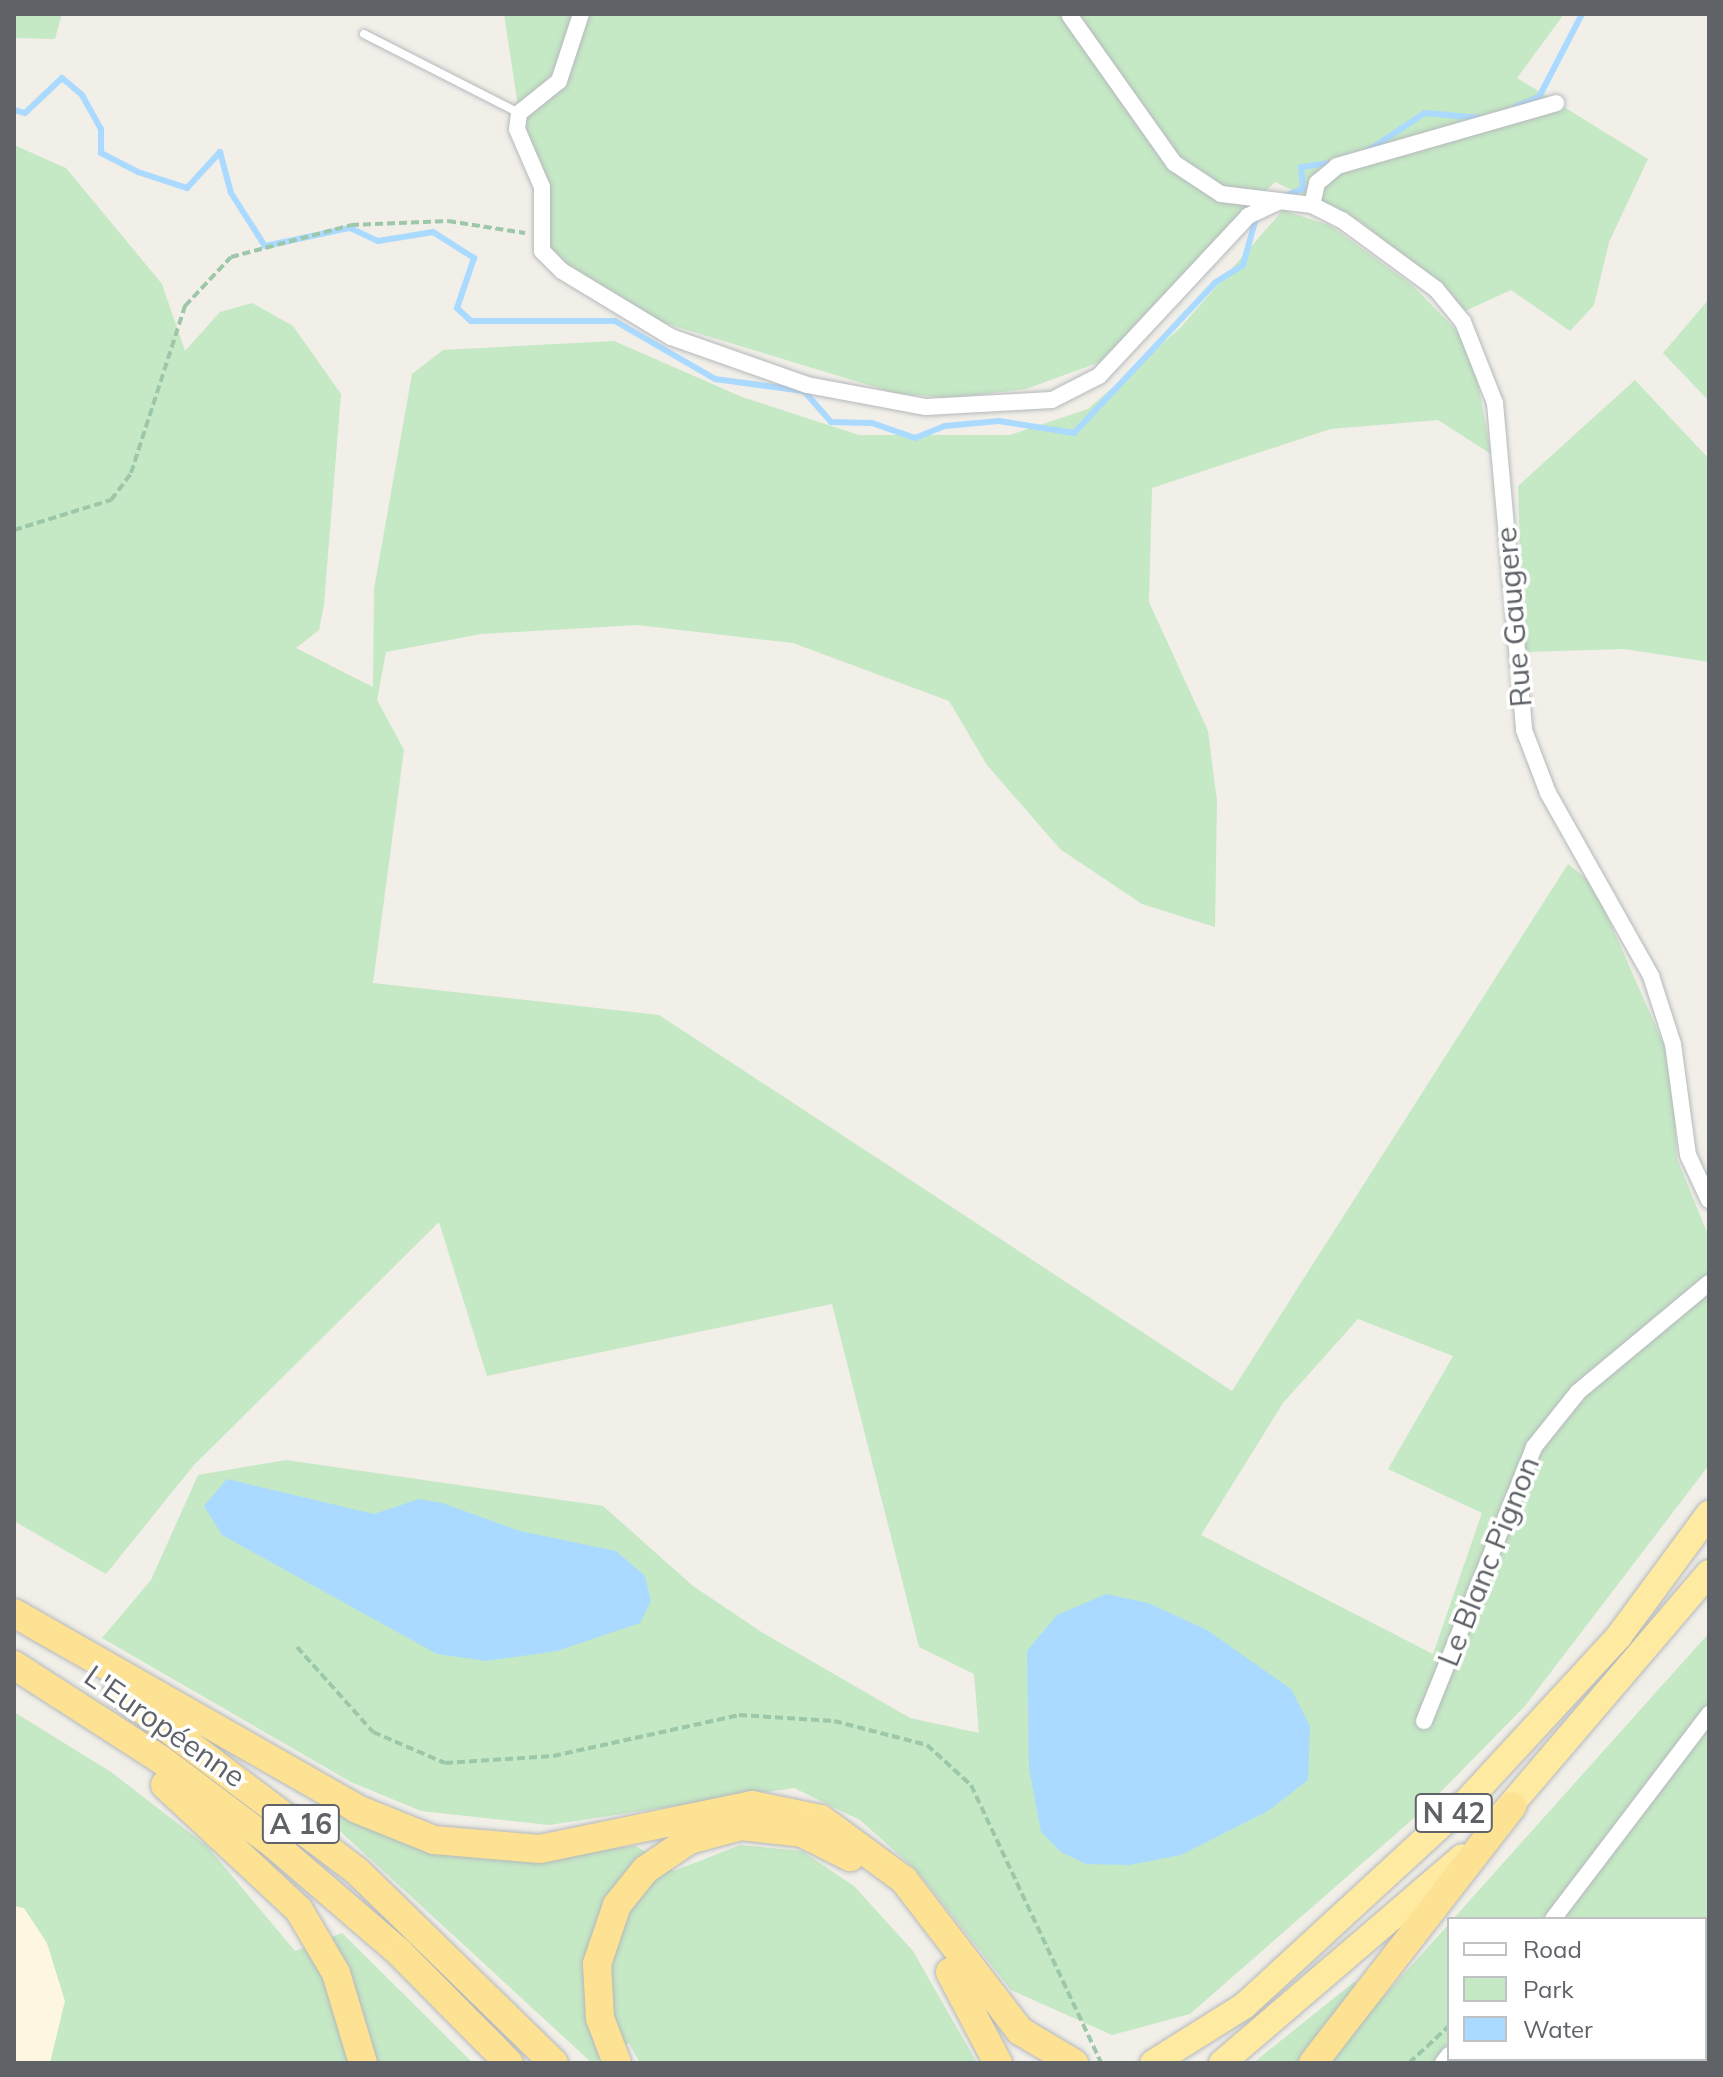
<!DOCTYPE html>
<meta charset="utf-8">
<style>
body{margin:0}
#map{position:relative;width:1723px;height:2077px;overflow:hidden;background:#f1efe8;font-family:Mulish,sans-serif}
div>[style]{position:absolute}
.commercial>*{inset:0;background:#fef7e0}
.green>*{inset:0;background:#c5e8c5}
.water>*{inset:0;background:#aadaff}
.stream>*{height:6px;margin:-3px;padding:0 3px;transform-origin:3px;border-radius:3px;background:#aadaff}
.path>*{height:4px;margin-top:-2px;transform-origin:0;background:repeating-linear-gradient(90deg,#9cc7a9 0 8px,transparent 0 12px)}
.roads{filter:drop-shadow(0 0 2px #b5b8bc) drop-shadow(0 0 2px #b5b8bc)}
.service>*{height:8px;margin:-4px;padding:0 4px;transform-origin:4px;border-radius:4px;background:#fff}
.minor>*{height:16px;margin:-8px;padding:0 8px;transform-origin:8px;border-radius:8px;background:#fff}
.trunk>*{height:26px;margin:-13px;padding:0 13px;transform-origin:13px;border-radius:13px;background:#feeaa1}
.motorway>*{height:28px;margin:-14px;padding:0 14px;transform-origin:14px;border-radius:14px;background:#fde293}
span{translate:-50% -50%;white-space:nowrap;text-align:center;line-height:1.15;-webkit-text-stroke:7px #fff;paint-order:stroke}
.shield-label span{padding:2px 6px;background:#fff;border:2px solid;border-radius:6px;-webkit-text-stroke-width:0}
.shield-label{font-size:28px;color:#5f6368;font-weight:700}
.street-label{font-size:30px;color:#5f6368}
.frame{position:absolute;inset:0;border:16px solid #5f6368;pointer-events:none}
.legend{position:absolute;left:1447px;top:1917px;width:260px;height:144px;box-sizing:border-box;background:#fff;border:2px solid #bfc1c3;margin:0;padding:10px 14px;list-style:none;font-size:24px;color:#5f6368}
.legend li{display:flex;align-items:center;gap:16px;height:40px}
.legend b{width:40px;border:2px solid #bfc1c3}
</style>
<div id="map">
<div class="commercial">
<div style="clip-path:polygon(14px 1906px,24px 1908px,47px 1943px,65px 2001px,50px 2063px,14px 2063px)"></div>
</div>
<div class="green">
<div style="clip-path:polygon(14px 14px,62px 14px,55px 39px,14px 38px)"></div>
<div style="clip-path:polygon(504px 14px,1564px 14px,1517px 78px,1648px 159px,1609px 242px,1594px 305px,1570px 331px,1511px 290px,1465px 311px,1360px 221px,1275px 182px,1100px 362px,1026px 389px,948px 398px,895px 393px,628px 312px,542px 251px,542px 187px,519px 113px)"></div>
<div style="clip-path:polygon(evenodd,14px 145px,66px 168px,162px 284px,185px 351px,220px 312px,252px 303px,293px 326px,341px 394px,324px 604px,319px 630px,296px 648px,373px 687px,374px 589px,412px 374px,443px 350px,614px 341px,742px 397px,859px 435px,1010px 435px,1088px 409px,1180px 328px,1283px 210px,1331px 226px,1412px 285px,1458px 332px,1475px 367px,1491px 454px,1438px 420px,1330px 429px,1152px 488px,1149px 602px,1208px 731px,1217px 801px,1215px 927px,1142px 904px,1060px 849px,987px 765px,949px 701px,793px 643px,637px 625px,481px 634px,386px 652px,377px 700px,404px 750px,373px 983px,659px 1015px,1232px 1391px,1568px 864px,1593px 884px,1672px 1063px,1677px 1159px,1709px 1237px,1709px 1465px,1525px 1706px,1422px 1811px,1190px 2014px,1112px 2035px,1011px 1990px,916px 1870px,860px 1820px,794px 1788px,549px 1825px,421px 1811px,351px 1782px,102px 1638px,151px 1580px,198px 1475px,286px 1460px,603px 1506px,693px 1586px,763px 1633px,910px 1718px,979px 1733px,974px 1674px,919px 1647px,832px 1304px,487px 1376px,439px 1222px,194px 1465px,106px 1574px,14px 1521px,14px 145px,1358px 1319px,1453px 1356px,1388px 1469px,1482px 1513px,1433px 1654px,1201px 1535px,1283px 1403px,1358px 1319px)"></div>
<div style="clip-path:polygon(1709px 299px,1709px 401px,1663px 353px)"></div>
<div style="clip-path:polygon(1635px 380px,1709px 459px,1709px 662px,1624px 649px,1523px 652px,1518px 486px)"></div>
<div style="clip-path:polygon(1709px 1633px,1709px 2063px,1253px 2063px,1354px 1982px,1381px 1999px,1449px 1924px,1449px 2059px,1705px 2059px,1705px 1919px,1453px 1919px)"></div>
<div style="clip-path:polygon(14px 1712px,111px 1772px,207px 1846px,295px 1951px,342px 1933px,473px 2063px,50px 2063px,65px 2001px,47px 1943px,24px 1908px,14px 1906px)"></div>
<div style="clip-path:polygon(320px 1802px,408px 1845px,498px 1860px,636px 1846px,674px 1871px,740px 1845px,802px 1851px,854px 1886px,913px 1951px,977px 2063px,640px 2063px,629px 2043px,592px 2063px,316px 1809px)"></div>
</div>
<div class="water">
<div style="clip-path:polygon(227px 1479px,374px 1514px,419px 1499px,442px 1503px,520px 1531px,616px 1551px,645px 1576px,651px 1601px,640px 1623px,557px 1651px,486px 1661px,437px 1654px,222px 1535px,204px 1506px)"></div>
<div style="clip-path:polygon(1106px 1594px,1148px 1603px,1207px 1630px,1291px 1689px,1310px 1726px,1308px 1780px,1268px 1811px,1181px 1855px,1129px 1865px,1086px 1864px,1061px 1852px,1041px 1832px,1029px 1768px,1027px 1651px,1057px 1615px)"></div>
</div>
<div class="stream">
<div style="left:1515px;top:107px;width:26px;rotate:-23deg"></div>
<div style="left:1539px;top:97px;width:93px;rotate:-62.6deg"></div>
<div style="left:14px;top:110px;width:11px;rotate:15deg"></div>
<div style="left:25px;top:113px;width:51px;rotate:-43.4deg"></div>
<div style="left:62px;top:78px;width:26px;rotate:40deg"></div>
<div style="left:82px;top:95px;width:39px;rotate:61deg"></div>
<div style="left:101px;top:129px;width:24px;rotate:90deg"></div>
<div style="left:101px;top:153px;width:42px;rotate:27.2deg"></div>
<div style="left:138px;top:172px;width:52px;rotate:18.1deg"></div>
<div style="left:187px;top:188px;width:49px;rotate:-47.5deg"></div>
<div style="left:220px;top:152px;width:42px;rotate:75deg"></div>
<div style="left:231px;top:193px;width:63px;rotate:57.3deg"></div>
<div style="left:265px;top:246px;width:87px;rotate:-12deg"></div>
<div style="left:350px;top:228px;width:31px;rotate:25deg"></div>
<div style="left:378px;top:241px;width:56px;rotate:-9.3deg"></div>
<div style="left:433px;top:232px;width:49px;rotate:32.4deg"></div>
<div style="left:474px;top:258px;width:53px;rotate:108.8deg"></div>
<div style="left:457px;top:308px;width:19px;rotate:43deg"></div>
<div style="left:471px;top:321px;width:144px"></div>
<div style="left:615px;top:321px;width:116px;rotate:30.1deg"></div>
<div style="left:715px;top:379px;width:90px;rotate:7.7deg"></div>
<div style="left:804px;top:391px;width:41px;rotate:48.9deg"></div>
<div style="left:831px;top:422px;width:41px;rotate:1.4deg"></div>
<div style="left:872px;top:423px;width:46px;rotate:19.2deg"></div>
<div style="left:915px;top:438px;width:32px;rotate:-22deg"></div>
<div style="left:945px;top:426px;width:54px;rotate:-5.3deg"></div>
<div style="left:999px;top:421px;width:76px;rotate:9.1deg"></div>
<div style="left:1074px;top:433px;width:207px;rotate:-46.8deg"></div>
<div style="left:1216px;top:282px;width:32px;rotate:-32deg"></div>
<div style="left:1243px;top:265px;width:49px;rotate:-74.5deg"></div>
<div style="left:1369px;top:150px;width:67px;rotate:-33.5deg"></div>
<div style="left:1425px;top:113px;width:57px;rotate:5deg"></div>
<div style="left:1282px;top:197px;width:22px;rotate:-21deg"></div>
<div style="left:1303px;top:189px;width:22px;rotate:-95deg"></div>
<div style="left:1301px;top:167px;width:35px;rotate:-8deg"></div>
</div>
<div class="path">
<div style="left:14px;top:530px;width:102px;rotate:-17.2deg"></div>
<div style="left:111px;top:500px;width:34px;rotate:-53deg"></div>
<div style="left:131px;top:473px;width:176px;rotate:-72.1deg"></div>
<div style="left:185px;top:306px;width:67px;rotate:-46.8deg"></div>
<div style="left:231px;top:257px;width:124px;rotate:-14.9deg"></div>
<div style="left:351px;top:225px;width:97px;rotate:-2.4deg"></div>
<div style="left:448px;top:221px;width:78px;rotate:8.9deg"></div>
<div style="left:297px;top:1647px;width:114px;rotate:48.2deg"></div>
<div style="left:373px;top:1732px;width:78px;rotate:23.3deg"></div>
<div style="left:445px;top:1763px;width:108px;rotate:-3.7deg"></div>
<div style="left:553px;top:1756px;width:190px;rotate:-12.4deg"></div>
<div style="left:739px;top:1715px;width:95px;rotate:3.6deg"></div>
<div style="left:834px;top:1721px;width:96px;rotate:14.5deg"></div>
<div style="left:927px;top:1745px;width:59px;rotate:42.3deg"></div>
<div style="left:971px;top:1785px;width:307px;rotate:64.9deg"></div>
<div style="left:1409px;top:2063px;width:54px;rotate:-42.8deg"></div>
</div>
<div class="roads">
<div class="service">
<div style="left:364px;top:34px;width:174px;rotate:27deg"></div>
</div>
<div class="minor">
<div style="left:581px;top:14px;width:71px;rotate:108.2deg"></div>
<div style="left:559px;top:81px;width:51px;rotate:141.3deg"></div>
<div style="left:519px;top:113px;width:16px;rotate:97deg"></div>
<div style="left:517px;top:129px;width:63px;rotate:66.7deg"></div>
<div style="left:542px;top:187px;width:64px;rotate:90deg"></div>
<div style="left:542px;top:251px;width:28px;rotate:45deg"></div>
<div style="left:562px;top:271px;width:127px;rotate:31.2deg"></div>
<div style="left:671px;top:337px;width:144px;rotate:19.4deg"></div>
<div style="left:807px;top:385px;width:121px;rotate:10.5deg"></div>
<div style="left:926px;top:407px;width:126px;rotate:-3.2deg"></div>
<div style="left:1052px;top:400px;width:53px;rotate:-27.1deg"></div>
<div style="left:1099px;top:376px;width:219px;rotate:-47deg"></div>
<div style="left:1248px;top:216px;width:33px;rotate:-25deg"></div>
<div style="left:1070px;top:16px;width:180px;rotate:54.7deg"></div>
<div style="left:1174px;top:163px;width:56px;rotate:33.4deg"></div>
<div style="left:1221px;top:194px;width:92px;rotate:6.9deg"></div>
<div style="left:1312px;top:205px;width:34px;rotate:27deg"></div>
<div style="left:1342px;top:220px;width:117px;rotate:36.3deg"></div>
<div style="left:1436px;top:289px;width:43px;rotate:50.7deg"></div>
<div style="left:1463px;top:322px;width:87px;rotate:68.4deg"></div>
<div style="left:1495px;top:403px;width:328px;rotate:84.9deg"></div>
<div style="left:1524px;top:730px;width:67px;rotate:69.1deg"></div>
<div style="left:1548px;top:793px;width:210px;rotate:60.6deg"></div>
<div style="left:1651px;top:976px;width:71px;rotate:72.1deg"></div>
<div style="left:1673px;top:1044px;width:112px;rotate:82.3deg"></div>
<div style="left:1688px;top:1155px;width:50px;rotate:65deg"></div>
<div style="left:1312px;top:205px;width:23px;rotate:-77deg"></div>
<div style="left:1317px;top:183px;width:26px;rotate:-40deg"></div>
<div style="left:1337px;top:166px;width:228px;rotate:-16deg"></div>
<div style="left:1424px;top:1721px;width:295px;rotate:-68.1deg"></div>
<div style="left:1534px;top:1447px;width:70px;rotate:-51.3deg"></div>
<div style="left:1578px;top:1392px;width:170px;rotate:-39.8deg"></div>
<div style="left:1553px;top:1919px;width:258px;rotate:-52.7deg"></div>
<div style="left:1443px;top:2063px;width:10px;rotate:-53deg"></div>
</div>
<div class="trunk">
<div style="left:1498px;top:1820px;width:325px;rotate:-49.5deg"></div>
<div style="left:1153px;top:2063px;width:107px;rotate:-32.1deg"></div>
<div style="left:1244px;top:2006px;width:303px;rotate:-42.6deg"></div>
<div style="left:1467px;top:1801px;width:224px;rotate:-47.3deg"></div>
<div style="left:1619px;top:1636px;width:152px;rotate:-53.6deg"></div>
<div style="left:1222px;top:2063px;width:316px;rotate:-40.6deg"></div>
</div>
<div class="motorway">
<div style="left:14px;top:1613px;width:395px;rotate:29.7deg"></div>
<div style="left:357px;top:1809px;width:83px;rotate:21.9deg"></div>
<div style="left:434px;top:1840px;width:106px;rotate:4.9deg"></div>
<div style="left:540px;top:1849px;width:217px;rotate:-11.7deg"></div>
<div style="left:752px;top:1805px;width:70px;rotate:11.5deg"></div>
<div style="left:821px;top:1819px;width:103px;rotate:36.3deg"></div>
<div style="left:904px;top:1880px;width:190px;rotate:52.5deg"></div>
<div style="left:1020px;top:2031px;width:63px;rotate:30.7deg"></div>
<div style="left:14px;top:1665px;width:174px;rotate:32.8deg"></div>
<div style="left:160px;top:1759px;width:146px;rotate:36.9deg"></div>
<div style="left:277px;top:1847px;width:161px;rotate:40.7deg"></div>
<div style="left:399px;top:1952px;width:156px;rotate:45.3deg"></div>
<div style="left:118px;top:1691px;width:299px;rotate:37deg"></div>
<div style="left:357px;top:1871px;width:275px;rotate:44.3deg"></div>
<div style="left:165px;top:1785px;width:183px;rotate:43deg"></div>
<div style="left:299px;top:1910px;width:73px;rotate:59.6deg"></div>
<div style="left:336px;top:1973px;width:94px;rotate:73.3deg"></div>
<div style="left:950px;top:1972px;width:103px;rotate:62.2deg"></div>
<div style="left:617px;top:2063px;width:48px;rotate:-110.7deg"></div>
<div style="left:600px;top:2018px;width:54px;rotate:-93.2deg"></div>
<div style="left:597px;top:1964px;width:62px;rotate:-71.3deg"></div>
<div style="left:617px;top:1905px;width:45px;rotate:-51.3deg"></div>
<div style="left:645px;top:1870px;width:53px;rotate:-34.3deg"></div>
<div style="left:689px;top:1840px;width:54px;rotate:-15.1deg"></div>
<div style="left:741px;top:1826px;width:61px;rotate:6.5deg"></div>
<div style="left:802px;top:1833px;width:54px;rotate:26.6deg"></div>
<div style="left:1313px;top:2063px;width:325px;rotate:-52.2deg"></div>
</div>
</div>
<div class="shield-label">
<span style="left:1454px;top:1813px">N 42</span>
<span style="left:301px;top:1824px">A 16</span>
</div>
<div class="street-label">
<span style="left:1513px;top:617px;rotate:-95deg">Rue Gaugere</span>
<span style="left:1488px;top:1561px;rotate:-68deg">Le Blanc Pignon</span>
<span style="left:165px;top:1726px;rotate:35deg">L'Européenne</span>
</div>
<div class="frame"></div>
<ul class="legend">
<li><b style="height:10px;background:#fff"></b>Road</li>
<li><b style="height:22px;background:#c5e8c5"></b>Park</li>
<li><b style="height:22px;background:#aadaff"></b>Water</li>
</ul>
</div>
